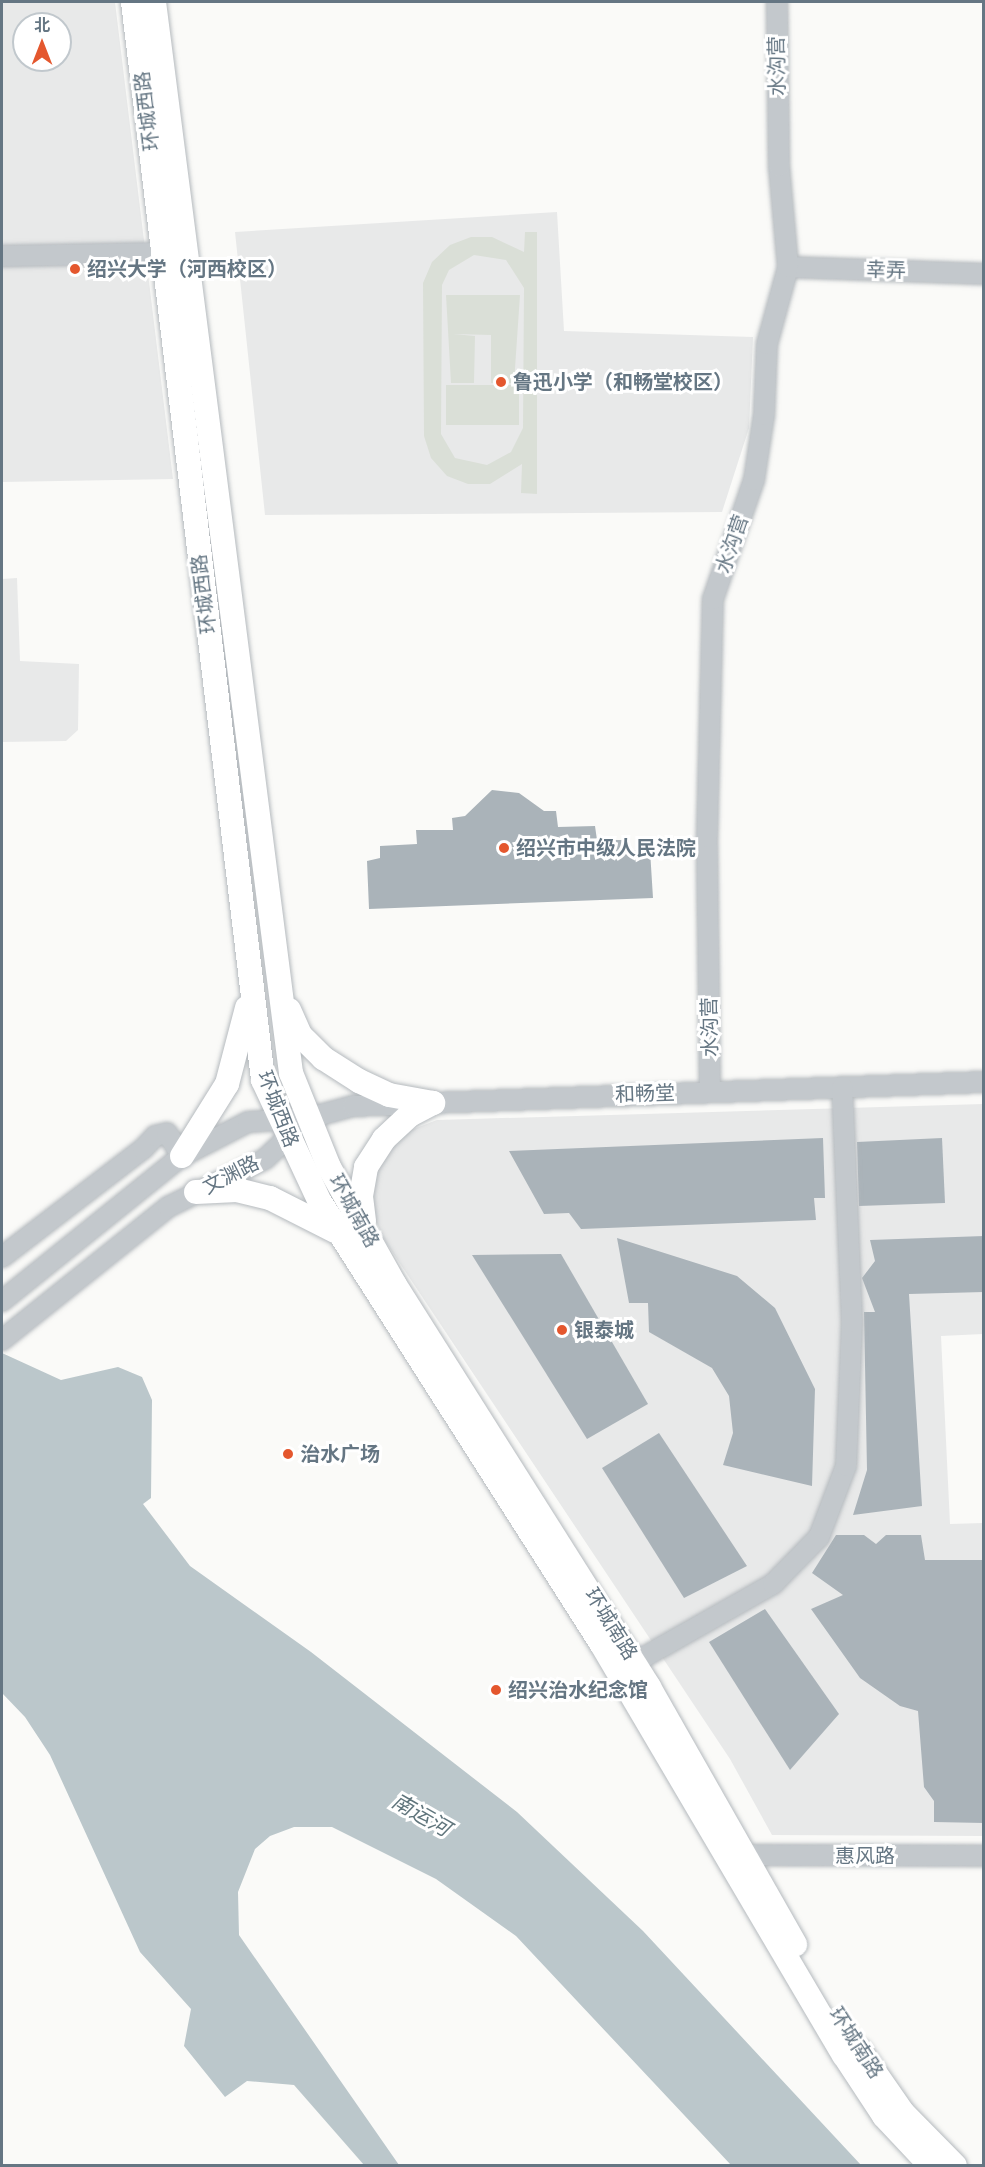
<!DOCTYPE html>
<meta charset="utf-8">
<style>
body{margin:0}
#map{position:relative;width:985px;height:2167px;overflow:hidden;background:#fafaf8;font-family:Rubik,"Noto Sans SC",sans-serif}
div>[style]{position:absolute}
.built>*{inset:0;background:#e8e9e9}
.green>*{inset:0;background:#dadfd7}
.water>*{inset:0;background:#bbc7cb}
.building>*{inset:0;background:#aab3b9}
.roads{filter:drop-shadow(0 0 2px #b5babe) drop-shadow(0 0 2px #b5babe)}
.minor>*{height:20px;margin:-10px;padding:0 10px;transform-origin:10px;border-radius:10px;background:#c3c8cc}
.major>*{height:24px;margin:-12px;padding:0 12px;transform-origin:12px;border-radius:12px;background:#fff}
.dots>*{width:16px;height:16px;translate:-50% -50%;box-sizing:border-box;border:3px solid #fff;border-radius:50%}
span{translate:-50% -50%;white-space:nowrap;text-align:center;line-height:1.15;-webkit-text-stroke:6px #fff;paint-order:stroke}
.street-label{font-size:20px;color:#657683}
.poi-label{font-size:20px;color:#657683;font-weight:700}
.left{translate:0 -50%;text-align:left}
.water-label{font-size:21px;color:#60757c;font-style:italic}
.frame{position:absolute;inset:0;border:3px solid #657683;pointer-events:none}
.north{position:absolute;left:12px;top:12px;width:60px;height:60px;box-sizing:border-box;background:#fff;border:2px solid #c1c8cd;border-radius:50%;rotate:0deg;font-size:16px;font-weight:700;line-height:24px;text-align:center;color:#657683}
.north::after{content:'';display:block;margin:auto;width:21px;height:27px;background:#e4572e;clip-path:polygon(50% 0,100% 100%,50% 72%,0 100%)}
</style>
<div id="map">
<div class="built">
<div style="clip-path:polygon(evenodd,2px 2px,115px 2px,173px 479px,2px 482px,2px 2px,24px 24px,60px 24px,60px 60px,24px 60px,24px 24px)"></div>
<div style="clip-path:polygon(557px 212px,564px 331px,753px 337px,749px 428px,722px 512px,265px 515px,235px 232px)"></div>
<div style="clip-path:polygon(17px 578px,20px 661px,79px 664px,78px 730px,66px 741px,2px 742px,2px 579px)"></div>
<div style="clip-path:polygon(983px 1104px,983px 1334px,941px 1336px,950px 1524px,983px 1523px,983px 1836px,772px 1835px,730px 1759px,385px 1241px,366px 1198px,380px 1162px,398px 1135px,437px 1120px)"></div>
</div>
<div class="green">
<div style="clip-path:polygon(evenodd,525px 232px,537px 232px,537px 494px,521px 493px,522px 464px,490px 484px,468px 484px,447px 476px,431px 458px,424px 436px,423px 283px,432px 262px,450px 245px,471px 237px,492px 237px,524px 252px,525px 232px,474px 255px,506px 260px,524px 288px,523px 428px,511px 452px,487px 465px,455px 458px,441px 434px,442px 285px,449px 270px,474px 255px)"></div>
<div style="clip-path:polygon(446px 295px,520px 295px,514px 383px,491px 383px,491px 335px,453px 334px,475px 336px,474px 383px,451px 383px)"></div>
<div style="clip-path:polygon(446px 385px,519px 385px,519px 425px,446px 425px)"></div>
</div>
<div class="water">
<div style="clip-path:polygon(2px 1353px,61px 1380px,118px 1367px,142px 1377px,152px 1400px,151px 1498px,143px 1504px,190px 1566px,311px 1652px,517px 1812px,643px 1931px,861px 2165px,731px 2165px,516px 1936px,436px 1879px,332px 1827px,294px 1827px,270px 1836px,255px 1849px,238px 1892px,239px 1935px,399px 2165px,364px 2165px,294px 2085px,247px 2081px,225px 2097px,184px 2046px,191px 2009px,140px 1952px,50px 1755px,25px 1717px,2px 1693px)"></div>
</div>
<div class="building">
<div style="clip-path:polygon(492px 790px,519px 793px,544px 811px,556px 811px,558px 827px,595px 826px,597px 840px,627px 840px,627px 851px,650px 850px,653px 898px,369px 909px,367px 861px,380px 858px,380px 846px,417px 844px,416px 830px,453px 830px,452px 818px,465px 816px)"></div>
<div style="clip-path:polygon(823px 1138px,825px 1198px,814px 1198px,816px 1220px,581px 1229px,569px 1213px,544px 1214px,509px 1151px)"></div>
<div style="clip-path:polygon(942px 1138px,945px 1203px,859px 1206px,857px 1142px)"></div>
<div style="clip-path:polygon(984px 1236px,984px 1292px,909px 1294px,922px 1506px,853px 1515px,867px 1470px,864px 1312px,875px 1312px,862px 1278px,875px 1261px,870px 1240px)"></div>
<div style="clip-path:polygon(617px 1238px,737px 1276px,775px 1308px,815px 1389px,812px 1486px,723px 1465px,733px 1433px,729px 1396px,712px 1368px,649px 1332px,648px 1303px,629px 1303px)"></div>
<div style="clip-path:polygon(561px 1254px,648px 1404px,587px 1439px,472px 1255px)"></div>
<div style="clip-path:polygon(659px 1433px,747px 1566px,684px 1598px,602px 1468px)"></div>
<div style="clip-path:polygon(836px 1535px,864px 1535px,876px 1544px,886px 1535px,921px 1535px,925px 1560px,984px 1560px,984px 1823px,934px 1822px,934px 1801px,924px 1787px,918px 1711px,900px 1706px,860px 1678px,811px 1609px,843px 1595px,812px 1573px)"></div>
<div style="clip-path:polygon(765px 1609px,839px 1714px,790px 1770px,709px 1642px)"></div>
</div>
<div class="roads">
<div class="minor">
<div style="left:2px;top:256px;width:162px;rotate:-1.1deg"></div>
<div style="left:788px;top:267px;width:196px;rotate:2deg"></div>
<div style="left:710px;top:1091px;width:254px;rotate:-90.7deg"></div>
<div style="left:707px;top:837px;width:238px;rotate:-88.6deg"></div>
<div style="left:713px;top:599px;width:126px;rotate:-71deg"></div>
<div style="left:754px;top:480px;width:66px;rotate:-81.3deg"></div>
<div style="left:764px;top:415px;width:71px;rotate:-87.6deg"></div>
<div style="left:767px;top:344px;width:80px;rotate:-74.7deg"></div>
<div style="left:788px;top:267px;width:101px;rotate:-95.1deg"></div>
<div style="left:779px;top:166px;width:164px;rotate:-90.7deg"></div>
<div style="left:2px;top:1257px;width:178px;rotate:-37.5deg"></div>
<div style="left:143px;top:1149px;width:18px;rotate:-47deg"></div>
<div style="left:155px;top:1136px;width:12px;rotate:-14deg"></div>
<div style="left:167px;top:1133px;width:27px;rotate:57deg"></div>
<div style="left:2px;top:1301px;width:231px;rotate:-38.9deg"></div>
<div style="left:182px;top:1156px;width:74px;rotate:-27.3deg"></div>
<div style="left:248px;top:1122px;width:61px;rotate:-3.8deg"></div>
<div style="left:309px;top:1118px;width:46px;rotate:-15.3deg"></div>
<div style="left:353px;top:1106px;width:631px;rotate:-2.18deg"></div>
<div style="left:2px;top:1340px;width:213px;rotate:-38.7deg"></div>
<div style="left:168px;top:1207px;width:108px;rotate:-26.3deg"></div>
<div style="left:265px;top:1159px;width:45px;rotate:-43.2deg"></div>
<div style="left:621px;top:1670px;width:175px;rotate:-29.5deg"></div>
<div style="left:773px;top:1584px;width:66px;rotate:-45.6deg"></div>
<div style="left:819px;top:1537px;width:76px;rotate:-69.2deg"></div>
<div style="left:846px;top:1466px;width:144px;rotate:-87.6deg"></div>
<div style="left:852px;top:1322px;width:235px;rotate:-92.4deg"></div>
<div style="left:747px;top:1855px;width:237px;rotate:0.2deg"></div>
</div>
<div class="major">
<div style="left:133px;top:2px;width:1086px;rotate:83.12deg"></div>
<div style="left:263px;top:1080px;width:135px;rotate:65deg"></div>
<div style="left:320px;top:1202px;width:523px;rotate:57.5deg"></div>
<div style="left:601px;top:1643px;width:478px;rotate:59.5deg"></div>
<div style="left:844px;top:2055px;width:73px;rotate:56.7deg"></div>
<div style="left:884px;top:2116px;width:69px;rotate:46.8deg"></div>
<div style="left:154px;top:2px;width:1080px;rotate:82.71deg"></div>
<div style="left:291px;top:1073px;width:101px;rotate:68deg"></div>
<div style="left:329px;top:1167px;width:135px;rotate:60.8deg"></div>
<div style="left:395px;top:1285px;width:476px;rotate:57.7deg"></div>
<div style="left:649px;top:1687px;width:296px;rotate:60.4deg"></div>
<div style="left:289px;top:1010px;width:27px;rotate:66deg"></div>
<div style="left:300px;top:1035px;width:33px;rotate:45deg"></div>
<div style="left:323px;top:1058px;width:43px;rotate:32.6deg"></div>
<div style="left:359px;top:1081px;width:33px;rotate:25deg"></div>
<div style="left:389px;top:1095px;width:45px;rotate:10.3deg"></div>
<div style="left:182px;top:1156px;width:85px;rotate:-58deg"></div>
<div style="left:227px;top:1084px;width:79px;rotate:-75.3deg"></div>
<div style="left:196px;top:1192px;width:41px;rotate:-2.8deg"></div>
<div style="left:237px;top:1190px;width:34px;rotate:14deg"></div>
<div style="left:270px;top:1198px;width:73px;rotate:26.9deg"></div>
<div style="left:364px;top:1221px;width:25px;rotate:-97deg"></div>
<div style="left:361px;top:1196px;width:29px;rotate:-80deg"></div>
<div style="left:366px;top:1167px;width:33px;rotate:-57deg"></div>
<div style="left:384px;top:1139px;width:35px;rotate:-43deg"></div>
<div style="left:410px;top:1115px;width:26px;rotate:-28deg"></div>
<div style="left:860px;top:2051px;width:75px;rotate:55.3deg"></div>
<div style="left:903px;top:2113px;width:74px;rotate:45.5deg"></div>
</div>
</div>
<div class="dots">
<div style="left:75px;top:269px;background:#e4572e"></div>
<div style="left:501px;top:382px;background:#e4572e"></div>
<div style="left:504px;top:848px;background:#e4572e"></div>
<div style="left:562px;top:1330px;background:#e4572e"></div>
<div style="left:288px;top:1454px;background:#e4572e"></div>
<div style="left:496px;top:1690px;background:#e4572e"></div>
</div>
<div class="street-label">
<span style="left:777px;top:66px;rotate:-91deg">水沟营</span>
<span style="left:147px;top:111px;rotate:-97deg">环城西路</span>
<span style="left:886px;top:270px;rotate:2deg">幸弄</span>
<span style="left:732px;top:544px;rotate:-71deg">水沟营</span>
<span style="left:204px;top:594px;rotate:-97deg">环城西路</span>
<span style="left:710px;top:1027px;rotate:-91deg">水沟营</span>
<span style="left:645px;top:1094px;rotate:-2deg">和畅堂</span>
<span style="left:278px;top:1109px;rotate:69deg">环城西路</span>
<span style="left:231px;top:1175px;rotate:-27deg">文渊路</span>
<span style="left:354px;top:1211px;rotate:61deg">环城南路</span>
<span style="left:611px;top:1624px;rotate:58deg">环城南路</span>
<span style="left:865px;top:1856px">惠风路</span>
<span style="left:856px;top:2043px;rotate:57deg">环城南路</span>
</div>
<div class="poi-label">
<span class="left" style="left:87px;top:269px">绍兴大学（河西校区）</span>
<span class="left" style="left:513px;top:382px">鲁迅小学（和畅堂校区）</span>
<span class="left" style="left:516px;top:848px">绍兴市中级人民法院</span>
<span class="left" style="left:574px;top:1330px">银泰城</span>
<span class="left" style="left:300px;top:1454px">治水广场</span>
<span class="left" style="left:508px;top:1690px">绍兴治水纪念馆</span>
</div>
<div class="water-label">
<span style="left:421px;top:1815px;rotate:30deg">南运河</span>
</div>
<div class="frame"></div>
<div class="north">北</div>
</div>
